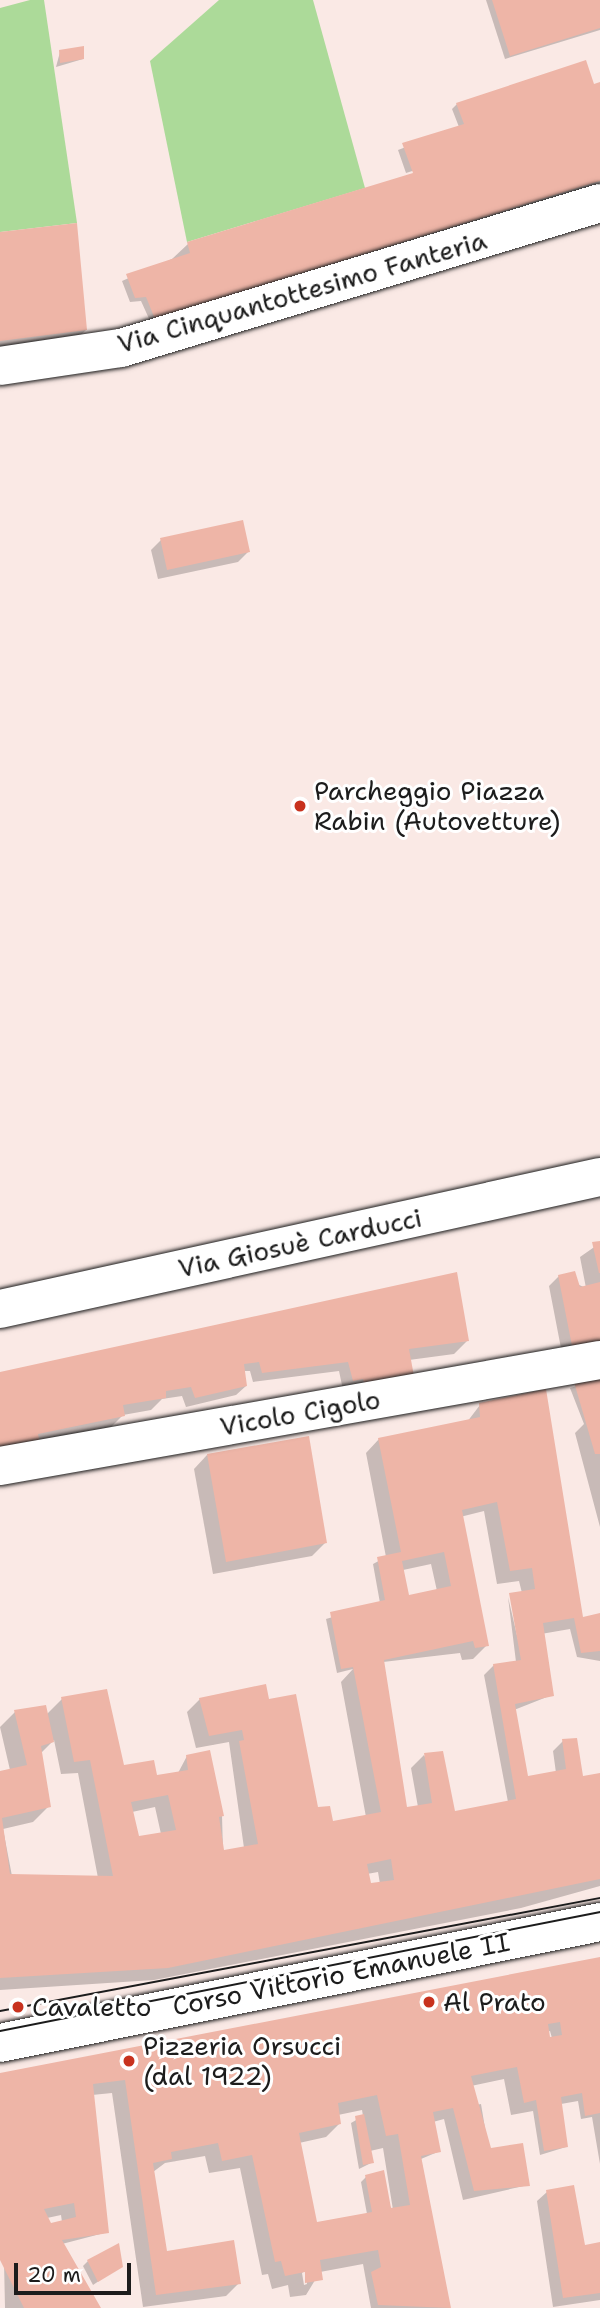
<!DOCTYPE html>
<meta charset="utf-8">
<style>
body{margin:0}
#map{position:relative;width:600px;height:2308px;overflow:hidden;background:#fae9e5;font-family:"Shantell Sans",sans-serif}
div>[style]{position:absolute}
.green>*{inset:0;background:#acda99}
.shadow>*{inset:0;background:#0003}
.building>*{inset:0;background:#eeb5a7}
.roads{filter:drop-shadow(0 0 2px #1c1c1c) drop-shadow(0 0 2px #1c1c1c)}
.minor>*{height:38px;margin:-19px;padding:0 19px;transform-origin:19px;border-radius:19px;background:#fff}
.tertiary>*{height:38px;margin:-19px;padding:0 19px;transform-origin:19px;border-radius:19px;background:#fff}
.tram>*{height:2px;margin:-1px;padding:0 1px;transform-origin:1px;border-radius:1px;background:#1c1c1c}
.dots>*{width:19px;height:19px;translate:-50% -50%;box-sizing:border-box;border:4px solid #fff;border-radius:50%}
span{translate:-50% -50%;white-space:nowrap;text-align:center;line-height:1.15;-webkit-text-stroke:6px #fff;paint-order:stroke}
.street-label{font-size:26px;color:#1c1c1c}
.poi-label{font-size:26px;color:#1c1c1c}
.left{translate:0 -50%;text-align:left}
.scale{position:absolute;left:14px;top:2263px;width:117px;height:32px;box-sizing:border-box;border:4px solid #1c1c1c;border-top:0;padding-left:9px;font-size:21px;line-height:24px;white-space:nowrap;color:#1c1c1c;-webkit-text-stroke:5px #fff;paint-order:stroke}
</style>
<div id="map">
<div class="green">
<div style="clip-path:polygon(30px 0,44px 0,77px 223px,0 232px,0 8px)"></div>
<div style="clip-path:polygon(219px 0,313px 0,365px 188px,187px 242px,150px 61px)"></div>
</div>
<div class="shadow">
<div style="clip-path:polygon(486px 0,600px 0,600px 30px,505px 59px)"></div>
<div style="clip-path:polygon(60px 52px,83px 59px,56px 67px)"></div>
<div style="clip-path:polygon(600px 84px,600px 190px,151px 323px,141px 301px,130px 302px,122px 281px,172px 259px,188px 244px,413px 175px,425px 167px,406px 173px,398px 150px,459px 127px,452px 109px,457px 104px)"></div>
<div style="clip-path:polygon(0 234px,86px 330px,70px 345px,0 354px)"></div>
<div style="clip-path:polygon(161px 540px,248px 552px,238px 562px,158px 579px,151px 550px)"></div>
<div style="clip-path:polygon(600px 1243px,600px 1365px,565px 1369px,549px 1286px,559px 1276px,586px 1288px,580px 1257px)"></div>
<div style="clip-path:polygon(467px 1341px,454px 1354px,409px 1360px,414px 1386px,343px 1390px,339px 1371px,253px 1382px,250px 1371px,243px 1371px,246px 1386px,236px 1395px,186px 1407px,182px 1396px,162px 1399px,151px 1410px,123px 1415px,110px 1428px,38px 1443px,0 1374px)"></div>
<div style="clip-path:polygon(600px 1379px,600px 1527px,575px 1433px,584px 1424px,570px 1388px)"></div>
<div style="clip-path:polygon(evenodd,545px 1391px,582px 1619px,600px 1615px,600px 1661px,577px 1657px,570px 1629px,541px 1634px,552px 1695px,514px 1710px,526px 1778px,556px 1773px,553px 1751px,563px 1741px,582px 1778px,600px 1774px,600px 1886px,521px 1908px,154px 1980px,0 1990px,0 1772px,10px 1770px,0 1727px,15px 1712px,46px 1715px,62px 1699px,122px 1767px,156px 1777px,178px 1773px,187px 1756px,222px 1815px,223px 1852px,244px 1848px,229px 1742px,196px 1748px,187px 1712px,200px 1699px,268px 1701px,316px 1809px,332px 1823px,366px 1817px,341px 1682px,353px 1669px,337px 1673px,326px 1619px,380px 1603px,373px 1564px,386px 1557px,366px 1453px,379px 1439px,467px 1422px,480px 1405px,545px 1391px,484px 1511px,497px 1584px,519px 1581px,522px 1593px,523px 1661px,508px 1597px,516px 1662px,494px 1665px,484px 1675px,508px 1802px,453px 1813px,424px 1755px,411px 1768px,418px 1807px,406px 1809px,383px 1662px,460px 1653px,462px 1660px,473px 1659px,487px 1645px,460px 1517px,484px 1511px,545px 1391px,431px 1564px,437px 1591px,408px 1597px,403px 1570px,431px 1564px,545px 1391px,54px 1740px,61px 1774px,78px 1773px,98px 1878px,12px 1876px,3px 1829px,33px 1822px,49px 1806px,40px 1754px,54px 1740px,545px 1391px,155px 1807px,161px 1834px,138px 1838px,132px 1812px,155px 1807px,545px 1391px,378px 1872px,380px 1884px,370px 1885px,367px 1874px,378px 1872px)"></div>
<div style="clip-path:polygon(207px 1455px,325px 1543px,312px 1556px,213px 1574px,194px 1469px)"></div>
<div style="clip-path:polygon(evenodd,600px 1959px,600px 2164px,592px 2117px,581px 2119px,578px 2101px,561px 2104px,566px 2147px,540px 2155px,533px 2111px,511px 2115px,504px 2079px,471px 2086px,471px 2106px,481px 2104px,489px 2152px,528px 2185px,463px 2200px,444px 2119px,433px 2122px,440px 2151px,421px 2159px,450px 2308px,371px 2308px,363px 2264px,320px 2272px,306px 2295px,290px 2297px,288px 2285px,272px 2289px,268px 2274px,262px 2275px,240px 2168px,209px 2173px,205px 2156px,165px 2163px,153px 2172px,165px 2253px,239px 2283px,226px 2296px,143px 2307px,112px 2093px,92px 2095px,108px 2232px,62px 2244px,99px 2308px,5px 2308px,0 2075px,600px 1959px,550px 2031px,552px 2038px,548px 2042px,546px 2032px,550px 2031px,600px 1959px,362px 2110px,363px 2116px,351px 2123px,359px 2169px,373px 2162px,370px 2151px,383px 2148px,393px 2210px,366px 2177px,361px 2182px,367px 2214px,311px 2225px,299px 2143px,326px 2137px,339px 2124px,338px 2115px,362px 2110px,600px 1959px,61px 2215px,62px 2222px,50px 2225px,47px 2218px,61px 2215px,600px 1959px,305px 2270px,307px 2284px,304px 2285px,302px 2273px,305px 2270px)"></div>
<div style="clip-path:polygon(547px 2192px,583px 2247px,600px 2244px,600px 2300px,553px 2307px,537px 2201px)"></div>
<div style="clip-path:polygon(88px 2261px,121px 2266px,93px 2285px,83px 2266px)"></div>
</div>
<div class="building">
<div style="clip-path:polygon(492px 0,600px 0,600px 28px,510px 56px)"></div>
<div style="clip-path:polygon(84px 46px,84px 59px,60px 63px,59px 50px)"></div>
<div style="clip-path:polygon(586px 60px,594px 84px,600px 82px,600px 181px,155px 319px,146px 297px,135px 298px,126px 274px,190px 253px,187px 242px,413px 173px,402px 143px,464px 124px,456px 103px)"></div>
<div style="clip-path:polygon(77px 223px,87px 330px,0 341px,0 232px)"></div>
<div style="clip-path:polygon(243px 520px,250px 552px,167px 570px,160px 538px)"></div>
<div style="clip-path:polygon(600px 1241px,600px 1273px,599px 1273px,592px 1242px)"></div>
<div style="clip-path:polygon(575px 1271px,580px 1287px,600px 1282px,600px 1355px,575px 1361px,558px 1275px)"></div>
<div style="clip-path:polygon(457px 1272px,469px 1341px,409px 1349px,416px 1387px,367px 1396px,363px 1379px,353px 1381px,348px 1362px,262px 1373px,259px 1362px,244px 1364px,247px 1386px,195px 1398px,191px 1387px,166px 1391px,166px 1398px,123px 1405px,125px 1416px,38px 1434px,42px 1453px,0 1460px,0 1372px)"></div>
<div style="clip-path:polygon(600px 1377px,600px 1454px,595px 1454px,574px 1382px)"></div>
<div style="clip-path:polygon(evenodd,546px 1389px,583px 1617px,600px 1613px,600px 1651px,581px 1653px,574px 1618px,543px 1623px,554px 1696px,515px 1704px,528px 1776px,566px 1769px,562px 1739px,577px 1738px,583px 1776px,600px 1773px,600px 1879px,168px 1968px,0 1978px,0 1771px,27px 1765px,14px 1710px,46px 1705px,54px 1742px,41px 1746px,51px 1807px,2px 1818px,10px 1874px,113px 1876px,90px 1760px,74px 1762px,61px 1697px,107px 1689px,124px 1765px,154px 1760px,157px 1775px,188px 1770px,186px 1755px,210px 1750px,224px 1816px,219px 1817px,224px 1850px,258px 1844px,239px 1741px,244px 1740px,242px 1730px,209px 1736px,199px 1698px,266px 1684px,269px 1699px,296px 1694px,318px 1807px,330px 1806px,333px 1821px,381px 1812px,353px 1667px,341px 1669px,330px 1612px,385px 1600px,377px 1557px,401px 1552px,378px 1438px,480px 1417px,479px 1403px,546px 1389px,497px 1502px,510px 1571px,532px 1568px,535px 1589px,509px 1593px,521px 1660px,493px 1664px,516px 1799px,455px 1811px,443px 1751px,424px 1753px,432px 1803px,407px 1807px,384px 1660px,473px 1641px,475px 1648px,489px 1646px,462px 1510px,497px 1502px,546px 1389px,444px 1552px,451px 1586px,409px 1595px,402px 1561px,444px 1552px,546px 1389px,168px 1795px,176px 1830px,139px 1836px,131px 1802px,168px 1795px,546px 1389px,391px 1859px,394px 1880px,371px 1883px,367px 1864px,391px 1859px)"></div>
<div style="clip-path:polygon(309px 1436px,327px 1543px,226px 1562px,207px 1454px)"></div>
<div style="clip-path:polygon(evenodd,600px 1957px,600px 2113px,585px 2116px,582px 2093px,561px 2097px,568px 2147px,544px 2151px,536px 2100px,524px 2103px,517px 2067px,471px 2076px,491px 2148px,523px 2143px,530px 2186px,474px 2191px,453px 2108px,433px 2112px,441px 2152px,421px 2156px,451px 2308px,378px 2305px,371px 2272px,381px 2267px,378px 2250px,320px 2260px,323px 2280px,305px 2283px,305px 2272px,285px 2276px,281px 2261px,275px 2262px,252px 2155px,222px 2161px,218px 2143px,171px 2152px,172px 2159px,153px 2163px,167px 2251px,234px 2240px,241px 2284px,156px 2295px,125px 2080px,93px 2084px,109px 2233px,62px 2240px,101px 2308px,24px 2308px,0 2260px,0 2073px,600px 1957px,560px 2022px,562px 2035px,550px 2037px,548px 2024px,560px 2022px,600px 1957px,377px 2095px,386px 2136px,398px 2134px,410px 2205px,391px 2208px,384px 2170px,365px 2175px,372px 2212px,317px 2222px,299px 2133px,341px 2124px,338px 2103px,377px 2095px,600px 1957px,74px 2203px,76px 2217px,51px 2223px,44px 2209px,74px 2203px)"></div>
<div style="clip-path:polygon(364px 2114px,374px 2163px,363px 2165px,355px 2116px)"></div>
<div style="clip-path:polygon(574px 2185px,585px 2245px,600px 2242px,600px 2293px,563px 2298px,546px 2190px)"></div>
<div style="clip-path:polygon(119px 2243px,123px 2267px,98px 2282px,87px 2260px)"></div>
</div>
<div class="roads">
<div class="minor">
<div style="left:0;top:1309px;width:614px;rotate:-12.41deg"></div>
<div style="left:0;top:1466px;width:609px;rotate:-10.02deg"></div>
<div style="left:0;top:2043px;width:612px;rotate:-11.4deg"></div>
</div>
<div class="tertiary">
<div style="left:0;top:366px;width:122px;rotate:-8.5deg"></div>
<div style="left:121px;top:348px;width:500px;rotate:-16.84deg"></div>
</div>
</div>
<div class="tram">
<div style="left:0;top:2011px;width:611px;rotate:-10.67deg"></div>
<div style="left:0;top:2031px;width:612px;rotate:-11.22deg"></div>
</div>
<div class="dots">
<div style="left:300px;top:806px;background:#c8321e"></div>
<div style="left:429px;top:2002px;background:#c8321e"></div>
<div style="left:18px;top:2007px;background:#c8321e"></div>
<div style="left:129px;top:2061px;background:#c8321e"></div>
</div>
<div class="street-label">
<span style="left:302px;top:292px;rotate:-16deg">Via Cinquantottesimo Fanteria</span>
<span style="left:300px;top:1243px;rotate:-12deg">Via Giosuè Carducci</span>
<span style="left:300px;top:1413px;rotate:-10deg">Vicolo Cigolo</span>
<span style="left:341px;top:1974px;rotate:-11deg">Corso Vittorio Emanuele II</span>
</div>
<div class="poi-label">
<span class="left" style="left:314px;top:806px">Parcheggio Piazza<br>Rabin (Autovetture)</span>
<span class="left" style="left:443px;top:2002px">Al Prato</span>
<span class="left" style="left:32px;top:2007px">Cavaletto</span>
<span class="left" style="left:143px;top:2061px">Pizzeria Orsucci<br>(dal 1922)</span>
</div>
<div class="scale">20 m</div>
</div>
